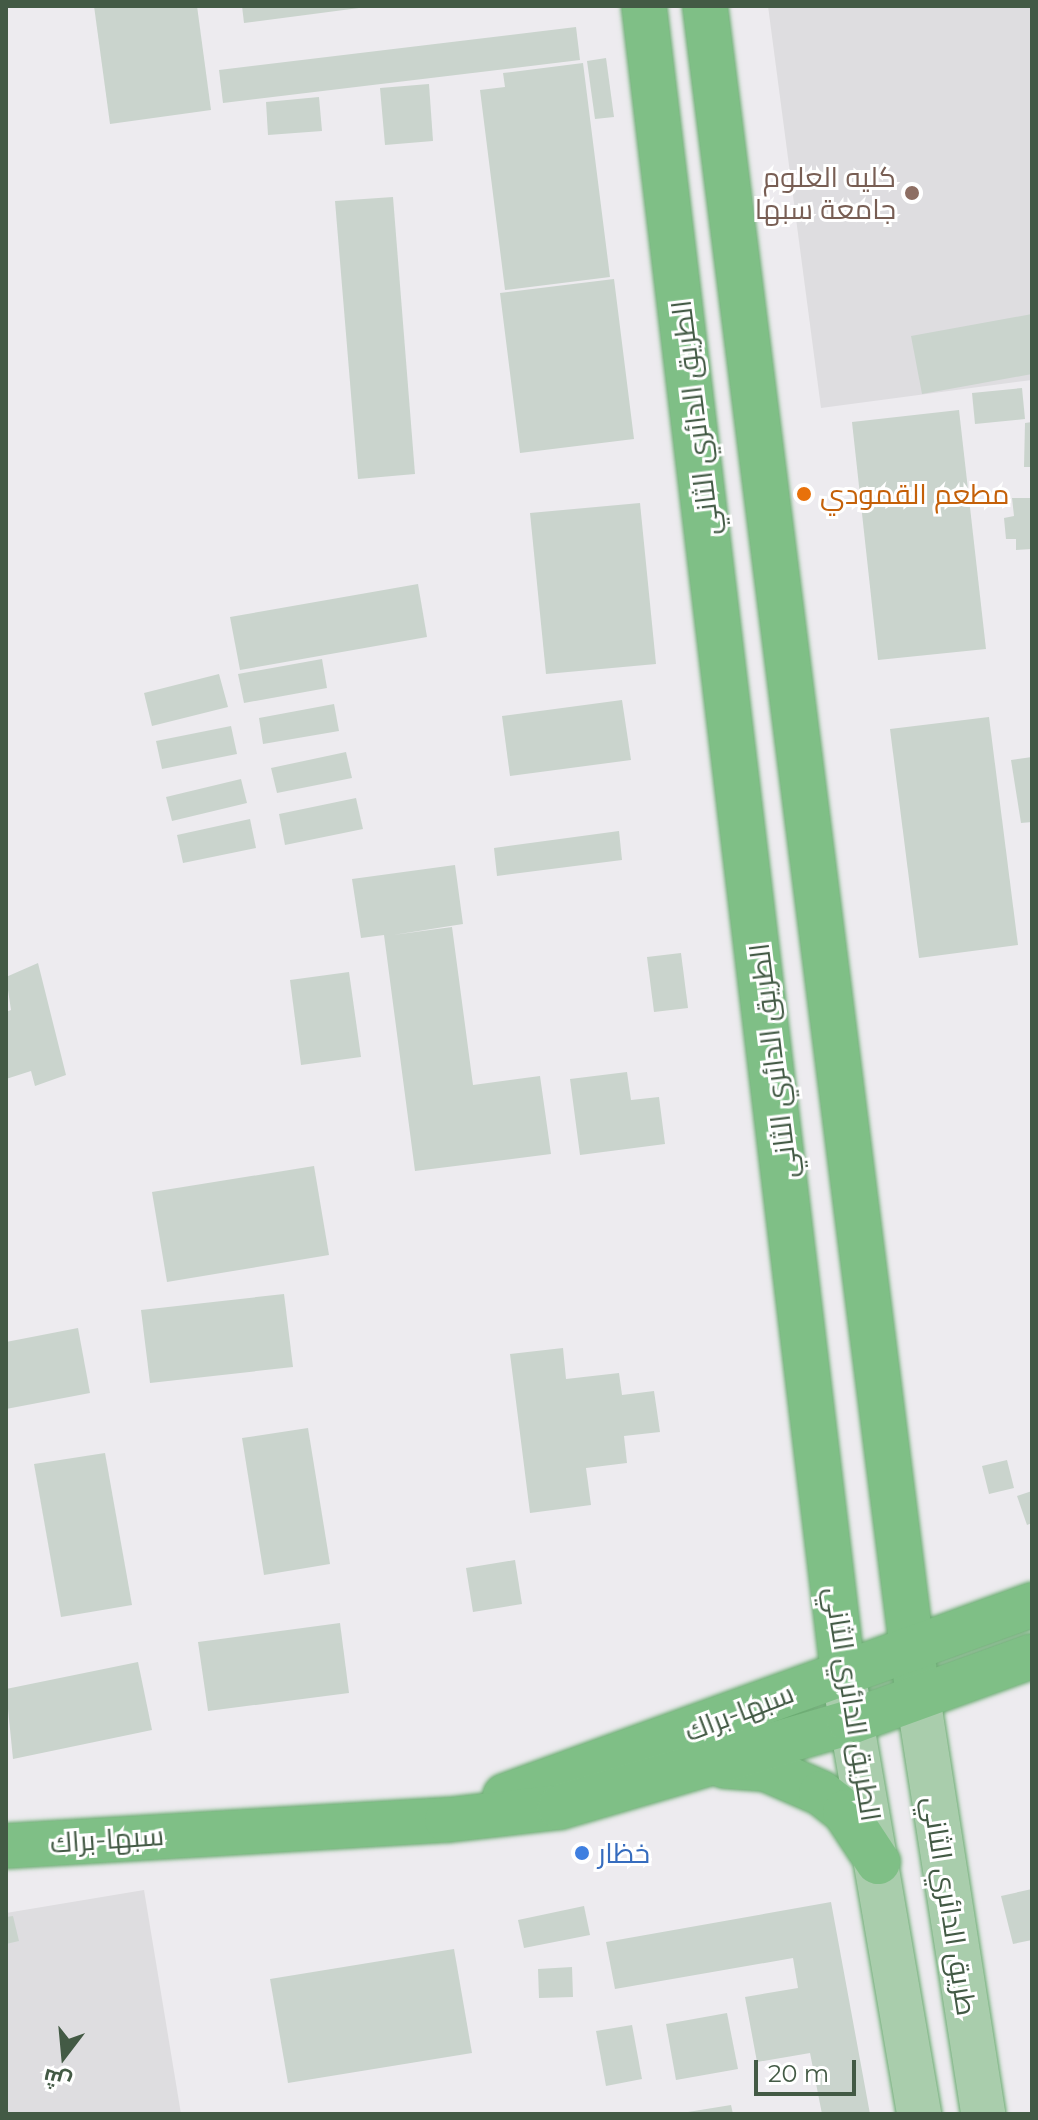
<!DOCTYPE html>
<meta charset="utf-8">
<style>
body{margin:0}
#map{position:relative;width:1038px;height:2120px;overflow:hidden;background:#edebef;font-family:Montserrat,Cairo,sans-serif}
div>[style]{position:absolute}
.education>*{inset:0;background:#dedde0}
.building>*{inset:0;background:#cad4cd}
.roads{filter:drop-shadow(0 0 2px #6bab72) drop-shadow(0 0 2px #6bab72)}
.major>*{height:44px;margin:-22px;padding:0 22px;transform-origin:22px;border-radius:22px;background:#a9cdac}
.highway>*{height:44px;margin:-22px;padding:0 22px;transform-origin:22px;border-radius:22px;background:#7fbf86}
.dots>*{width:22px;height:22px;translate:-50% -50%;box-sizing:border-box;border:4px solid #fff;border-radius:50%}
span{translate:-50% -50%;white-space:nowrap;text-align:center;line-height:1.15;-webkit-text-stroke:6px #fff;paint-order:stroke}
.education-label{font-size:28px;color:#785e54}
.right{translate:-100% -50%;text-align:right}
.street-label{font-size:28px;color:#435a45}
.food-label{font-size:28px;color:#c56008}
.left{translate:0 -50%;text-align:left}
.shop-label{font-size:28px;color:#366cbe}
.frame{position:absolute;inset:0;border:8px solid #435a45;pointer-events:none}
.north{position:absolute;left:24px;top:2016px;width:80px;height:80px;-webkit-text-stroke:6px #fff;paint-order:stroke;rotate:196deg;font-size:22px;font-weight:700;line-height:32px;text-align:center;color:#435a45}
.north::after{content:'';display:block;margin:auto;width:28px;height:36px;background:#435a45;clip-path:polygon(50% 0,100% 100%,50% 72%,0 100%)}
.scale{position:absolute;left:754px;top:2060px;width:102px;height:36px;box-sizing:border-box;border:4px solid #435a45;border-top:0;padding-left:10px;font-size:24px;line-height:28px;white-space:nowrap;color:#435a45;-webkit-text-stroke:6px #fff;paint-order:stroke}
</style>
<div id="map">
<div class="education">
<div style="clip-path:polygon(768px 6px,1032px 6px,1032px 380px,821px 408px)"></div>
<div style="clip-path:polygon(144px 1890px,181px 2114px,6px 2114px,6px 1913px)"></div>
</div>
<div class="building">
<div style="clip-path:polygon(94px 6px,197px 6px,211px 110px,110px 124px)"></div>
<div style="clip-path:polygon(242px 6px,359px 6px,359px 8px,244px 23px)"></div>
<div style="clip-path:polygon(576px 27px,580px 60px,223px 103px,219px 70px)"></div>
<div style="clip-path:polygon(606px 58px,614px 117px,595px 119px,587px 61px)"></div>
<div style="clip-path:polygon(583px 63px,610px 277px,505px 290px,480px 90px,505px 87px,503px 73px)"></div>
<div style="clip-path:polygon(429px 84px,433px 141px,385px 145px,380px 88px)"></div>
<div style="clip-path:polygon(319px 97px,322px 131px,268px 135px,266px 102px)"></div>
<div style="clip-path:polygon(393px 197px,415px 474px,358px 479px,335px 201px)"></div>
<div style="clip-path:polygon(614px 279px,634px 439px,520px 453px,500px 293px)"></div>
<div style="clip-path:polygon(1032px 314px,1032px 374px,922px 394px,911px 336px)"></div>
<div style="clip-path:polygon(1022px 388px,1025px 419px,975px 424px,972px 393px)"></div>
<div style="clip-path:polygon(959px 410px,986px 649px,878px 660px,852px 422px)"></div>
<div style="clip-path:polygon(1032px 422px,1032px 467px,1024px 467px,1025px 423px)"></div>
<div style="clip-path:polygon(1012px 498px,1032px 498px,1032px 549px,1016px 550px,1016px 539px,1006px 539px,1004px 518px,1014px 516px)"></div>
<div style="clip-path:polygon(640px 503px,656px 664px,546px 674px,530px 513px)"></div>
<div style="clip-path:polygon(418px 584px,427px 637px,240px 670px,230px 617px)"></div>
<div style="clip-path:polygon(322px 659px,327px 688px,244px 703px,238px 674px)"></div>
<div style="clip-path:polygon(219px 674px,228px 707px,152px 726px,144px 693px)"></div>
<div style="clip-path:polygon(622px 700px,631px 760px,510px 776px,502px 716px)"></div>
<div style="clip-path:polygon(334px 704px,339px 731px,263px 744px,259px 718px)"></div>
<div style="clip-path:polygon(989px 717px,1018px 945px,919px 958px,890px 729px)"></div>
<div style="clip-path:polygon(231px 726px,237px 754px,162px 769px,156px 741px)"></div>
<div style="clip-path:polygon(346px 752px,352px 778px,277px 793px,271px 768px)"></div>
<div style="clip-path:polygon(1032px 757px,1032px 822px,1021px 823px,1011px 760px)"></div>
<div style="clip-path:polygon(241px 779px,247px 803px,172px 821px,166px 797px)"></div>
<div style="clip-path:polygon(356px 798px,363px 829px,285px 845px,279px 814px)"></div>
<div style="clip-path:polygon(250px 819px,256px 848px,183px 863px,177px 835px)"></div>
<div style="clip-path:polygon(619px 831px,622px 860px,497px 876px,494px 848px)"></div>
<div style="clip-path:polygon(455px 865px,463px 924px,393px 935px,452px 927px,473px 1085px,540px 1076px,551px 1154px,415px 1171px,384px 935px,361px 938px,352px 879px)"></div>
<div style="clip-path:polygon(681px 953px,688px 1008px,654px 1012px,647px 957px)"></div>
<div style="clip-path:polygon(38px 963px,66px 1075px,35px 1086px,31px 1071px,6px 1079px,6px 1012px,11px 1010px,6px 977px)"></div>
<div style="clip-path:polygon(349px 972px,361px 1057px,301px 1065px,290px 980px)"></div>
<div style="clip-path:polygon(627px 1072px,631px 1100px,659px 1097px,665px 1144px,580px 1155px,570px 1079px)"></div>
<div style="clip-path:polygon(314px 1166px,329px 1255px,167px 1282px,152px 1192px)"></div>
<div style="clip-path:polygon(284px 1294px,293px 1367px,150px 1383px,141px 1310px)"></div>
<div style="clip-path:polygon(78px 1328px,90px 1393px,6px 1409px,6px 1342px)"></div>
<div style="clip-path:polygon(563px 1348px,566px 1379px,619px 1373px,622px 1395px,654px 1391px,660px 1432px,624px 1436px,627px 1463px,586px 1468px,591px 1505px,530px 1513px,510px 1354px)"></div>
<div style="clip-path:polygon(308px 1428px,330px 1564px,264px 1575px,242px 1438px)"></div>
<div style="clip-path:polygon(105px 1453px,132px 1605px,61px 1617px,34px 1464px)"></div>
<div style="clip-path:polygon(1007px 1460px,1014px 1488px,989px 1494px,982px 1466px)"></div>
<div style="clip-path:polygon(1032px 1491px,1032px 1523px,1027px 1525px,1017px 1496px)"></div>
<div style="clip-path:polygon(515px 1560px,522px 1604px,473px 1612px,466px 1568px)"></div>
<div style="clip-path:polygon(340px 1623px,349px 1693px,208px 1711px,198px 1642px)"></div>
<div style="clip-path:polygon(138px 1662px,152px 1730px,13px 1759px,6px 1689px)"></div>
<div style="clip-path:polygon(1032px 1889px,1032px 1940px,1013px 1944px,1001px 1896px)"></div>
<div style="clip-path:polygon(831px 1902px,870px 2114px,822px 2114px,810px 2053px,757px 2062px,745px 1997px,798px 1988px,793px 1958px,615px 1989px,606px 1942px)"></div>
<div style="clip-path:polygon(584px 1906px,590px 1935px,524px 1948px,518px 1920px)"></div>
<div style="clip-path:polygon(13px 1916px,19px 1941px,6px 1944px,6px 1917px)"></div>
<div style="clip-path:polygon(454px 1949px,472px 2053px,288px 2083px,270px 1979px)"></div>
<div style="clip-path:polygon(572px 1967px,573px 1997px,539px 1998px,538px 1969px)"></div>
<div style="clip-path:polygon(727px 2013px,738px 2069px,676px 2080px,666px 2024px)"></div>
<div style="clip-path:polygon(632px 2025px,642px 2079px,606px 2086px,596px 2031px)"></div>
<div style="clip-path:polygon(731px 2105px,733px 2114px,688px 2114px,688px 2112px)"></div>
</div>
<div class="roads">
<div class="major">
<div style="left:843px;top:1673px;width:448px;rotate:80.2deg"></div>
<div style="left:918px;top:1697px;width:422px;rotate:81.1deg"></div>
</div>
<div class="highway">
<div style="left:644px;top:6px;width:1679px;rotate:83.19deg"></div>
<div style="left:705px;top:6px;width:1704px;rotate:82.82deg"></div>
<div style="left:725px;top:1766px;width:41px;rotate:4.2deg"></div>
<div style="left:766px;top:1769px;width:60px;rotate:23.6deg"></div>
<div style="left:821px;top:1793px;width:31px;rotate:38deg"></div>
<div style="left:845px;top:1812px;width:60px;rotate:56.6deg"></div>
<div style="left:505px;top:1796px;width:561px;rotate:-19.92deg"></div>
<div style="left:6px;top:1846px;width:442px;rotate:-3.4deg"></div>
<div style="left:447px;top:1820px;width:114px;rotate:-6.6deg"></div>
<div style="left:560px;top:1807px;width:302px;rotate:-16.3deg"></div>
<div style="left:850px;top:1722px;width:194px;rotate:-19.9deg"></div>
</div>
</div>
<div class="dots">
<div style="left:912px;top:193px;background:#8d6e63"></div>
<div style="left:804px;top:494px;background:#e8710a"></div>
<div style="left:582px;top:1853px;background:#3f7fe0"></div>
</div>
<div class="education-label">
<span class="right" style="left:896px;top:193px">كليه العلوم<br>جامعة سبها</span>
</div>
<div class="street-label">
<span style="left:695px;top:418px;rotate:-97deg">الطريق الدائري الثاني</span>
<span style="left:773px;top:1061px;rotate:-97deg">الطريق الدائري الثاني</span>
<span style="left:853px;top:1704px;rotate:81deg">الطريق الدائري الثاني</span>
<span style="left:739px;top:1712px;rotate:-21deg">سبها-براك</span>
<span style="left:107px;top:1839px;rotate:-4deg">سبها-براك</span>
<span style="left:950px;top:1906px;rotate:81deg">طريق الدائري الثاني</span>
</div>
<div class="food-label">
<span class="left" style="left:820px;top:494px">مطعم القمودي</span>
</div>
<div class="shop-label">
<span class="left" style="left:598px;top:1853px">خظار</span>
</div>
<div class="frame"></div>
<div class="north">ش</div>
<div class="scale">20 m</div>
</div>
